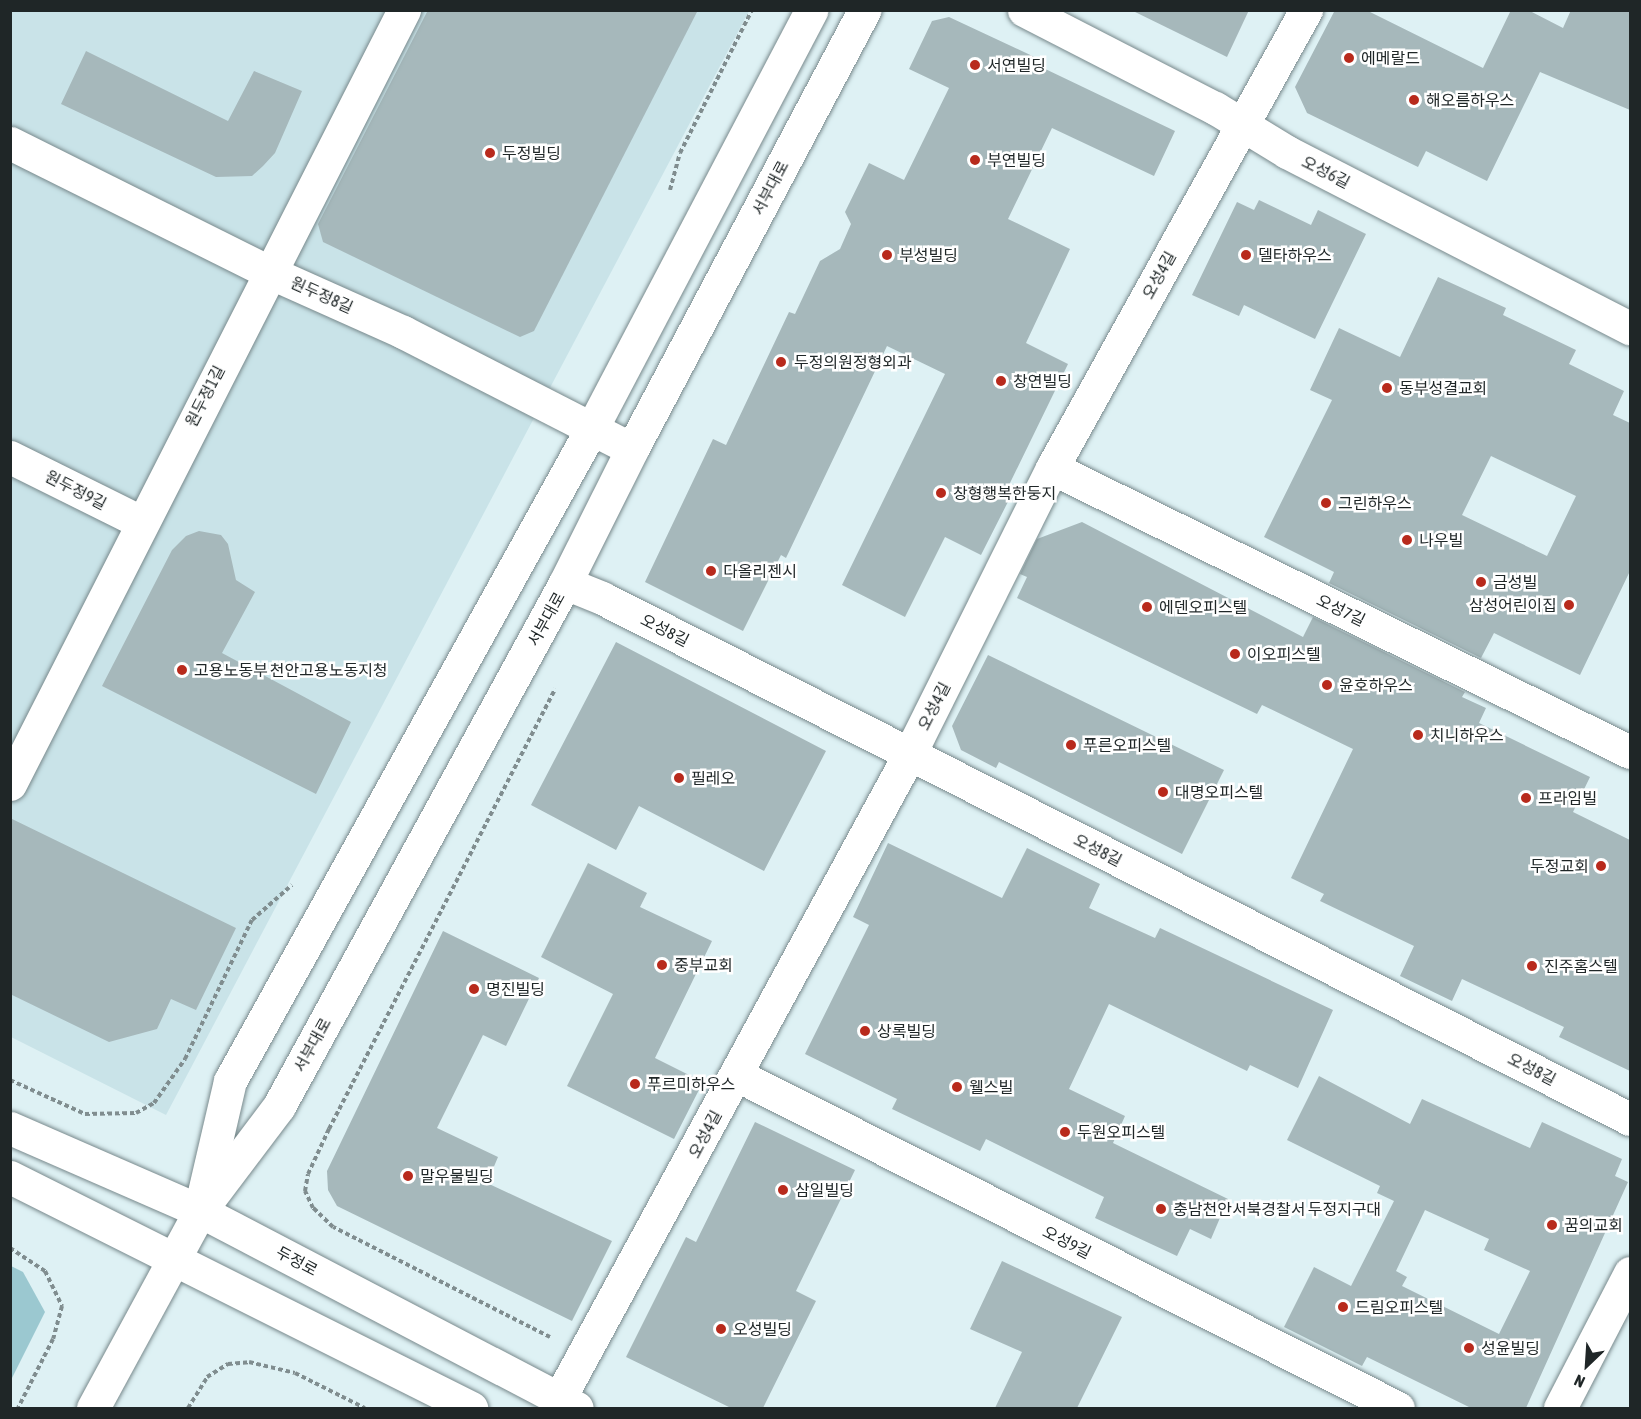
<!DOCTYPE html>
<meta charset="utf-8">
<style>
body{margin:0}
#map{position:relative;width:1641px;height:1419px;overflow:hidden;background:#def1f4;font-family:"Asap Condensed","Noto Sans KR",sans-serif}
div>[style]{position:absolute}
.built>*{inset:0;background:#c9e3e8}
.green>*{inset:0;background:#9bc8d0}
.building>*{inset:0;background:#a6b8bb}
.path>*{height:4px;margin-top:-2px;transform-origin:0;background:repeating-linear-gradient(90deg,#808d8f 0 4.5px,transparent 0 7.5px)}
.roads{filter:drop-shadow(0 0 2px #78898c) drop-shadow(0 0 2px #78898c)}
.street>*{height:33px;margin:-16.5px;padding:0 16.5px;transform-origin:16.5px;border-radius:16.5px;background:#fff}
.secondary>*{height:33px;margin:-16.5px;padding:0 16.5px;transform-origin:16.5px;border-radius:16.5px;background:#fff}
.dots>*{width:16px;height:16px;translate:-50% -50%;box-sizing:border-box;border:3px solid #fff;border-radius:50%}
span{translate:-50% -50%;white-space:nowrap;text-align:center;line-height:1.15;-webkit-text-stroke:5px #fff;paint-order:stroke}
.poi-label{font-size:16px;color:#1f2627}
.left{translate:0 -50%;text-align:left}
.right{translate:-100% -50%;text-align:right}
.street-label{font-size:16px;color:#1f2627}
.frame{position:absolute;inset:0;border:12px solid #1f2627;pointer-events:none}
.north{position:absolute;left:1557px;top:1335px;width:60px;height:60px;-webkit-text-stroke:4px #fff;paint-order:stroke;rotate:205deg;font-size:16px;font-weight:700;line-height:24px;text-align:center;color:#1f2627}
.north::after{content:'';display:block;margin:auto;width:21px;height:27px;background:#1f2627;clip-path:polygon(50% 0,100% 100%,50% 72%,0 100%)}
</style>
<div id="map">
<div class="built">
<div style="clip-path:polygon(10px 11px,749px 11px,166px 1115px,11px 1037px)"></div>
</div>
<div class="green">
<div style="clip-path:polygon(11px 1266px,23px 1272px,45px 1312px,11px 1380px)"></div>
</div>
<div class="building">
<div style="clip-path:polygon(428px 10px,698px 10px,534px 331px,520px 337px,323px 242px,318px 224px)"></div>
<div style="clip-path:polygon(1131px 10px,1249px 10px,1227px 57px)"></div>
<div style="clip-path:polygon(1335px 10px,1366px 10px,1483px 68px,1511px 10px,1528px 10px,1563px 28px,1571px 10px,1630px 10px,1630px 110px,1540px 72px,1487px 181px,1426px 151px,1418px 167px,1307px 113px,1295px 87px)"></div>
<div style="clip-path:polygon(949px 17px,1041px 60px,1039px 66px,1175px 131px,1154px 176px,1052px 128px,1008px 219px,1070px 249px,1026px 343px,1068px 364px,1009px 485px,1015px 488px,981px 555px,945px 537px,905px 617px,842px 585px,945px 374px,887px 346px,786px 558px,781px 555px,743px 631px,645px 582px,713px 439px,726px 445px,789px 312px,795px 314px,820px 261px,840px 249px,851px 224px,845px 212px,869px 163px,904px 180px,949px 88px,909px 69px,932px 21px)"></div>
<div style="clip-path:polygon(86px 51px,228px 121px,254px 71px,302px 91px,275px 153px,263px 166px,252px 176px,216px 177px,61px 104px)"></div>
<div style="clip-path:polygon(1259px 200px,1311px 225px,1318px 210px,1366px 234px,1315px 339px,1244px 305px,1239px 316px,1192px 295px,1237px 202px,1254px 210px)"></div>
<div style="clip-path:polygon(evenodd,1438px 277px,1506px 308px,1503px 315px,1576px 350px,1569px 364px,1624px 391px,1613px 415px,1630px 423px,1630px 571px,1580px 675px,1494px 633px,1481px 658px,1329px 583px,1334px 572px,1264px 537px,1332px 400px,1310px 390px,1339px 328px,1400px 357px,1438px 277px,1491px 456px,1576px 496px,1547px 556px,1462px 515px,1491px 456px)"></div>
<div style="clip-path:polygon(1082px 522px,1303px 637px,1313px 617px,1465px 692px,1462px 697px,1486px 708px,1479px 723px,1590px 777px,1573px 812px,1630px 840px,1630px 1071px,1559px 1037px,1564px 1027px,1462px 979px,1452px 1001px,1400px 976px,1414px 946px,1320px 901px,1324px 894px,1291px 878px,1353px 749px,1262px 705px,1257px 714px,1017px 598px,1027px 577px,1020px 574px,1037px 539px)"></div>
<div style="clip-path:polygon(199px 531px,221px 535px,228px 544px,236px 580px,255px 592px,222px 653px,351px 722px,316px 794px,102px 686px,172px 550px,186px 536px)"></div>
<div style="clip-path:polygon(616px 642px,826px 751px,764px 871px,639px 806px,616px 850px,531px 805px)"></div>
<div style="clip-path:polygon(988px 655px,1224px 770px,1182px 854px,999px 762px,996px 768px,961px 750px,952px 726px)"></div>
<div style="clip-path:polygon(10px 818px,236px 928px,196px 1010px,171px 999px,157px 1029px,109px 1042px,10px 994px)"></div>
<div style="clip-path:polygon(888px 843px,1002px 898px,1027px 848px,1100px 884px,1089px 908px,1155px 938px,1160px 928px,1333px 1010px,1298px 1088px,1250px 1065px,1247px 1071px,1109px 1004px,1069px 1089px,1125px 1116px,1113px 1143px,1228px 1199px,1211px 1239px,1190px 1229px,1177px 1256px,1095px 1218px,1104px 1197px,986px 1139px,980px 1151px,892px 1109px,897px 1099px,805px 1054px,869px 925px,853px 917px)"></div>
<div style="clip-path:polygon(588px 863px,647px 893px,640px 907px,712px 941px,655px 1058px,703px 1082px,674px 1139px,567px 1086px,613px 994px,541px 957px)"></div>
<div style="clip-path:polygon(443px 931px,539px 978px,506px 1046px,483px 1035px,437px 1128px,498px 1157px,487px 1183px,612px 1241px,572px 1321px,337px 1206px,328px 1190px,327px 1171px)"></div>
<div style="clip-path:polygon(evenodd,1319px 1076px,1410px 1124px,1422px 1099px,1530px 1148px,1542px 1122px,1622px 1159px,1615px 1176px,1628px 1182px,1526px 1408px,1471px 1408px,1367px 1357px,1362px 1366px,1284px 1327px,1314px 1267px,1351px 1286px,1394px 1201px,1377px 1193px,1380px 1186px,1287px 1140px,1319px 1076px,1425px 1210px,1489px 1239px,1484px 1250px,1530px 1271px,1499px 1334px,1402px 1286px,1407px 1277px,1396px 1271px,1425px 1210px)"></div>
<div style="clip-path:polygon(755px 1122px,855px 1170px,796px 1291px,816px 1301px,763px 1408px,731px 1408px,626px 1357px,686px 1237px,696px 1242px)"></div>
<div style="clip-path:polygon(1002px 1261px,1122px 1317px,1077px 1408px,995px 1408px,1022px 1352px,970px 1329px)"></div>
</div>
<div class="path">
<div style="left:670px;top:190px;width:38px;rotate:-75deg"></div>
<div style="left:680px;top:153px;width:160px;rotate:-63.3deg"></div>
<div style="left:10px;top:1080px;width:82px;rotate:24.4deg"></div>
<div style="left:85px;top:1114px;width:51px;rotate:-1.1deg"></div>
<div style="left:136px;top:1113px;width:21px;rotate:-29deg"></div>
<div style="left:154px;top:1103px;width:54px;rotate:-54.8deg"></div>
<div style="left:185px;top:1059px;width:154px;rotate:-64.3deg"></div>
<div style="left:252px;top:920px;width:53px;rotate:-41.2deg"></div>
<div style="left:10px;top:1248px;width:42px;rotate:33.3deg"></div>
<div style="left:45px;top:1271px;width:39px;rotate:64deg"></div>
<div style="left:62px;top:1306px;width:34px;rotate:105deg"></div>
<div style="left:53px;top:1339px;width:77px;rotate:116.9deg"></div>
<div style="left:550px;top:1337px;width:243px;rotate:-153.1deg"></div>
<div style="left:333px;top:1227px;width:28px;rotate:-136deg"></div>
<div style="left:313px;top:1208px;width:19px;rotate:-115deg"></div>
<div style="left:305px;top:1191px;width:17px;rotate:-80deg"></div>
<div style="left:308px;top:1174px;width:50px;rotate:-65deg"></div>
<div style="left:329px;top:1129px;width:495px;rotate:-62.8deg"></div>
<div style="left:188px;top:1408px;width:36px;rotate:-58deg"></div>
<div style="left:207px;top:1377px;width:25px;rotate:-32deg"></div>
<div style="left:228px;top:1364px;width:21px;rotate:-5deg"></div>
<div style="left:249px;top:1362px;width:47px;rotate:13.4deg"></div>
<div style="left:295px;top:1373px;width:78px;rotate:26.6deg"></div>
</div>
<div class="roads">
<div class="street">
<div style="left:1024px;top:10px;width:215px;rotate:27.2deg"></div>
<div style="left:1215px;top:108px;width:84px;rotate:31.4deg"></div>
<div style="left:1287px;top:152px;width:386px;rotate:27.2deg"></div>
<div style="left:10px;top:143px;width:289px;rotate:26.5deg"></div>
<div style="left:269px;top:272px;width:147px;rotate:24.1deg"></div>
<div style="left:403px;top:332px;width:257px;rotate:27.1deg"></div>
<div style="left:10px;top:457px;width:146px;rotate:26.4deg"></div>
<div style="left:1052px;top:468px;width:644px;rotate:26.17deg"></div>
<div style="left:565px;top:583px;width:40px;rotate:22deg"></div>
<div style="left:602px;top:598px;width:1152px;rotate:26.88deg"></div>
<div style="left:10px;top:784px;width:869px;rotate:-63.02deg"></div>
<div style="left:737px;top:1075px;width:740px;rotate:26.74deg"></div>
<div style="left:559px;top:1399px;width:733px;rotate:-61.48deg"></div>
<div style="left:909px;top:755px;width:321px;rotate:-63.5deg"></div>
<div style="left:1052px;top:468px;width:524px;rotate:-60.99deg"></div>
<div style="left:1560px;top:1408px;width:152px;rotate:-62.6deg"></div>
</div>
<div class="secondary">
<div style="left:10px;top:1128px;width:207px;rotate:23.6deg"></div>
<div style="left:200px;top:1211px;width:425px;rotate:27.6deg"></div>
<div style="left:10px;top:1177px;width:516px;rotate:26.61deg"></div>
<div style="left:202px;top:1201px;width:123px;rotate:-76.9deg"></div>
<div style="left:230px;top:1081px;width:747px;rotate:-61deg"></div>
<div style="left:592px;top:428px;width:472px;rotate:-62.3deg"></div>
<div style="left:93px;top:1408px;width:224px;rotate:-61.5deg"></div>
<div style="left:200px;top:1211px;width:131px;rotate:-53deg"></div>
<div style="left:279px;top:1106px;width:596px;rotate:-61.33deg"></div>
<div style="left:565px;top:583px;width:150px;rotate:-63.4deg"></div>
<div style="left:632px;top:449px;width:497px;rotate:-62.1deg"></div>
</div>
</div>
<div class="dots">
<div style="left:1349px;top:58px;background:#b82a1c"></div>
<div style="left:975px;top:65px;background:#b82a1c"></div>
<div style="left:1414px;top:100px;background:#b82a1c"></div>
<div style="left:490px;top:153px;background:#b82a1c"></div>
<div style="left:975px;top:160px;background:#b82a1c"></div>
<div style="left:887px;top:255px;background:#b82a1c"></div>
<div style="left:1246px;top:255px;background:#b82a1c"></div>
<div style="left:781px;top:362px;background:#b82a1c"></div>
<div style="left:1001px;top:381px;background:#b82a1c"></div>
<div style="left:1387px;top:388px;background:#b82a1c"></div>
<div style="left:941px;top:493px;background:#b82a1c"></div>
<div style="left:1326px;top:503px;background:#b82a1c"></div>
<div style="left:1407px;top:540px;background:#b82a1c"></div>
<div style="left:711px;top:571px;background:#b82a1c"></div>
<div style="left:1481px;top:582px;background:#b82a1c"></div>
<div style="left:1569px;top:605px;background:#b82a1c"></div>
<div style="left:1147px;top:607px;background:#b82a1c"></div>
<div style="left:1235px;top:654px;background:#b82a1c"></div>
<div style="left:182px;top:670px;background:#b82a1c"></div>
<div style="left:1327px;top:685px;background:#b82a1c"></div>
<div style="left:1418px;top:735px;background:#b82a1c"></div>
<div style="left:1071px;top:745px;background:#b82a1c"></div>
<div style="left:679px;top:778px;background:#b82a1c"></div>
<div style="left:1163px;top:792px;background:#b82a1c"></div>
<div style="left:1526px;top:798px;background:#b82a1c"></div>
<div style="left:1601px;top:866px;background:#b82a1c"></div>
<div style="left:662px;top:965px;background:#b82a1c"></div>
<div style="left:1532px;top:966px;background:#b82a1c"></div>
<div style="left:474px;top:989px;background:#b82a1c"></div>
<div style="left:865px;top:1031px;background:#b82a1c"></div>
<div style="left:635px;top:1084px;background:#b82a1c"></div>
<div style="left:957px;top:1087px;background:#b82a1c"></div>
<div style="left:1065px;top:1132px;background:#b82a1c"></div>
<div style="left:408px;top:1176px;background:#b82a1c"></div>
<div style="left:783px;top:1190px;background:#b82a1c"></div>
<div style="left:1161px;top:1209px;background:#b82a1c"></div>
<div style="left:1552px;top:1225px;background:#b82a1c"></div>
<div style="left:1343px;top:1307px;background:#b82a1c"></div>
<div style="left:721px;top:1329px;background:#b82a1c"></div>
<div style="left:1469px;top:1348px;background:#b82a1c"></div>
</div>
<div class="poi-label">
<span class="left" style="left:1361px;top:58px">에메랄드</span>
<span class="left" style="left:987px;top:65px">서연빌딩</span>
<span class="left" style="left:1426px;top:100px">해오름하우스</span>
<span class="left" style="left:502px;top:153px">두정빌딩</span>
<span class="left" style="left:987px;top:160px">부연빌딩</span>
<span class="left" style="left:899px;top:255px">부성빌딩</span>
<span class="left" style="left:1258px;top:255px">델타하우스</span>
<span class="left" style="left:794px;top:362px">두정의원정형외과</span>
<span class="left" style="left:1013px;top:381px">창연빌딩</span>
<span class="left" style="left:1399px;top:388px">동부성결교회</span>
<span class="left" style="left:953px;top:493px">창형행복한둥지</span>
<span class="left" style="left:1338px;top:503px">그린하우스</span>
<span class="left" style="left:1419px;top:540px">나우빌</span>
<span class="left" style="left:723px;top:571px">다올리젠시</span>
<span class="left" style="left:1493px;top:582px">금성빌</span>
<span class="right" style="left:1557px;top:605px">삼성어린이집</span>
<span class="left" style="left:1159px;top:607px">에덴오피스텔</span>
<span class="left" style="left:1247px;top:654px">이오피스텔</span>
<span class="left" style="left:194px;top:670px">고용노동부 천안고용노동지청</span>
<span class="left" style="left:1339px;top:685px">윤호하우스</span>
<span class="left" style="left:1430px;top:735px">치니하우스</span>
<span class="left" style="left:1083px;top:745px">푸른오피스텔</span>
<span class="left" style="left:691px;top:778px">필레오</span>
<span class="left" style="left:1175px;top:792px">대명오피스텔</span>
<span class="left" style="left:1538px;top:798px">프라임빌</span>
<span class="right" style="left:1589px;top:866px">두정교회</span>
<span class="left" style="left:674px;top:965px">중부교회</span>
<span class="left" style="left:1544px;top:966px">진주홈스텔</span>
<span class="left" style="left:486px;top:989px">명진빌딩</span>
<span class="left" style="left:877px;top:1031px">상록빌딩</span>
<span class="left" style="left:647px;top:1084px">푸르미하우스</span>
<span class="left" style="left:969px;top:1087px">웰스빌</span>
<span class="left" style="left:1077px;top:1132px">두원오피스텔</span>
<span class="left" style="left:420px;top:1176px">말우물빌딩</span>
<span class="left" style="left:795px;top:1190px">삼일빌딩</span>
<span class="left" style="left:1173px;top:1209px">충남천안서북경찰서 두정지구대</span>
<span class="left" style="left:1564px;top:1225px">꿈의교회</span>
<span class="left" style="left:1355px;top:1307px">드림오피스텔</span>
<span class="left" style="left:733px;top:1329px">오성빌딩</span>
<span class="left" style="left:1481px;top:1348px">성윤빌딩</span>
</div>
<div class="street-label">
<span style="left:1326px;top:172px;rotate:27deg">오성6길</span>
<span style="left:770px;top:188px;rotate:-62deg">서부대로</span>
<span style="left:1159px;top:275px;rotate:-61deg">오성4길</span>
<span style="left:322px;top:295px;rotate:24deg">원두정8길</span>
<span style="left:205px;top:396px;rotate:-63deg">원두정1길</span>
<span style="left:76px;top:490px;rotate:27deg">원두정9길</span>
<span style="left:1341px;top:610px;rotate:26deg">오성7길</span>
<span style="left:546px;top:619px;rotate:-61deg">서부대로</span>
<span style="left:665px;top:630px;rotate:27deg">오성8길</span>
<span style="left:934px;top:706px;rotate:-63deg">오성4길</span>
<span style="left:1098px;top:850px;rotate:27deg">오성8길</span>
<span style="left:312px;top:1045px;rotate:-61deg">서부대로</span>
<span style="left:1532px;top:1069px;rotate:27deg">오성8길</span>
<span style="left:705px;top:1134px;rotate:-62deg">오성4길</span>
<span style="left:1067px;top:1242px;rotate:27deg">오성9길</span>
<span style="left:297px;top:1261px;rotate:28deg">두정로</span>
</div>
<div class="frame"></div>
<div class="north">N</div>
</div>
